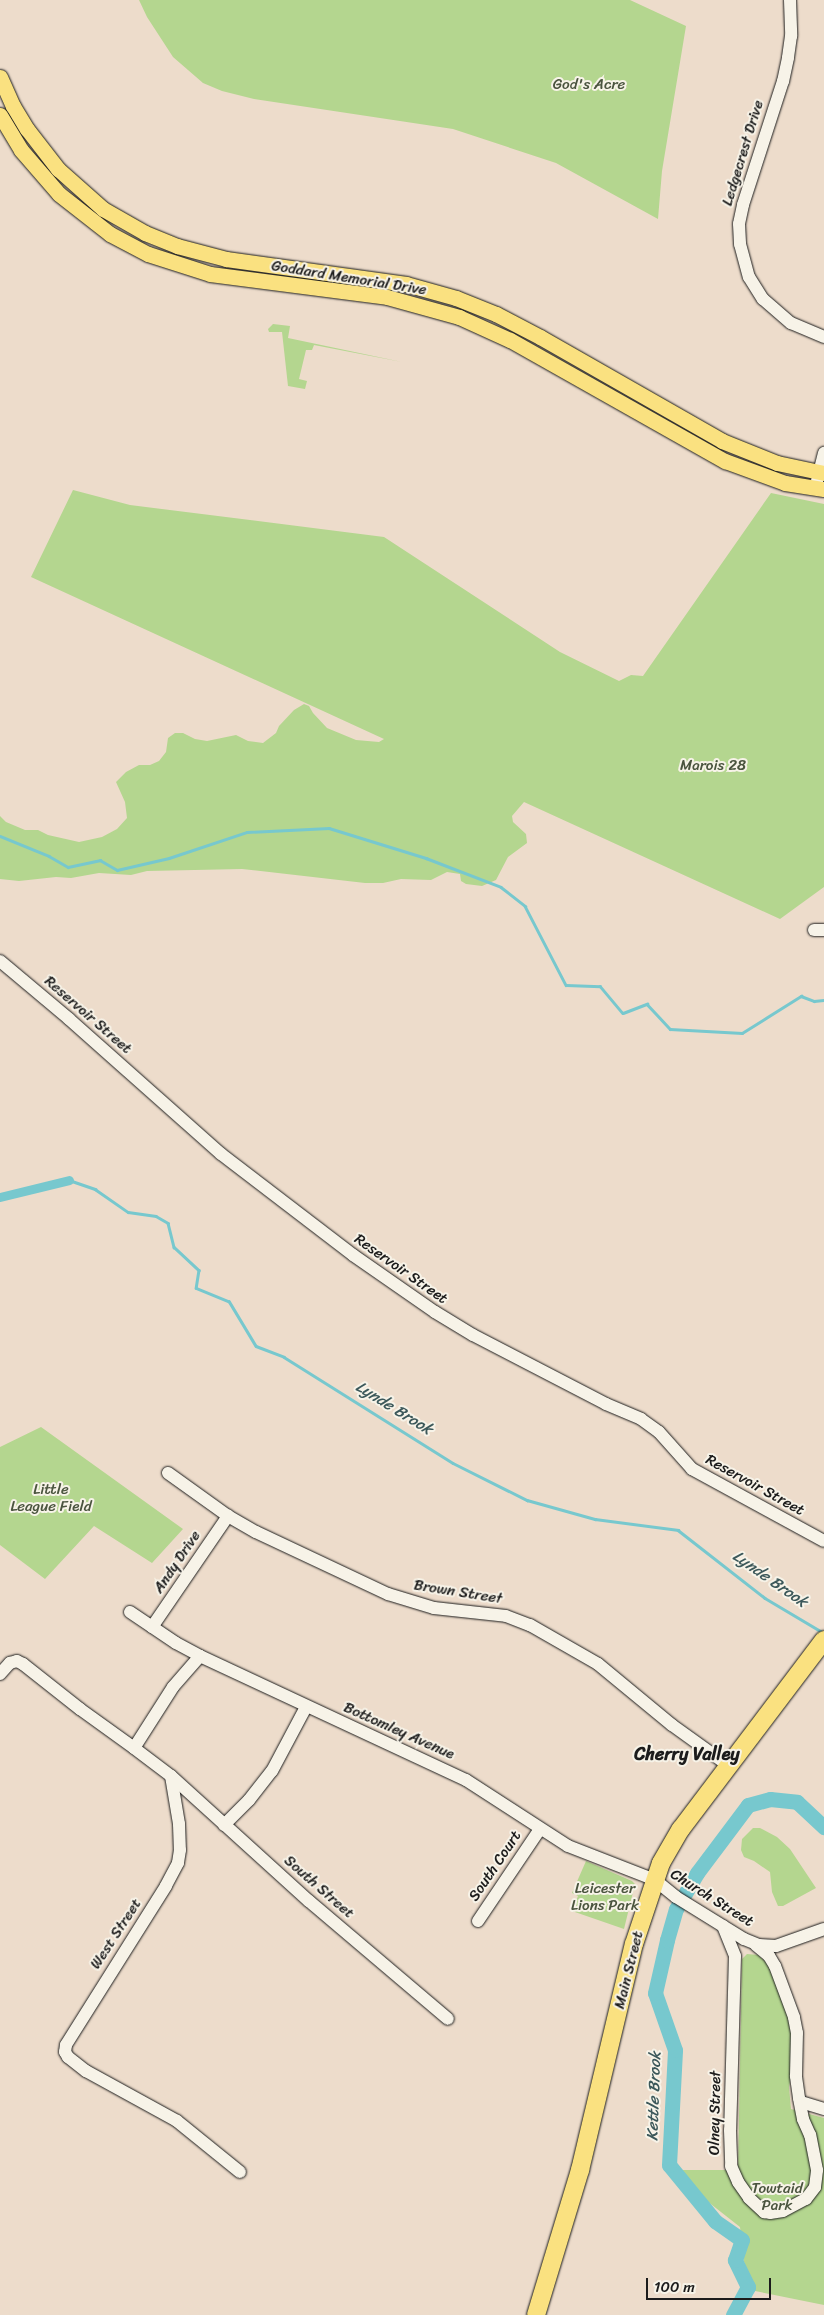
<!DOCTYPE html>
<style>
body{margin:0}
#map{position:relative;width:824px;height:2315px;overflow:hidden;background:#eddccb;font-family:Sriracha,sans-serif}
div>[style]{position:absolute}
.green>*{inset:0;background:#b4d68f}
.stream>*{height:2.5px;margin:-1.25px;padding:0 1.25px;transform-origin:1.25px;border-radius:1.25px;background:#77c8ce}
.canal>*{height:9px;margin:-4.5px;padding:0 4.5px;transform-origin:4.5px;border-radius:4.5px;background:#77c8ce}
.river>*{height:15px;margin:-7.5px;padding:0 7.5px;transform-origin:7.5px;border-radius:7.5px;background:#77c8ce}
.roads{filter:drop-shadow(0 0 1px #1c1c1c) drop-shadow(0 0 1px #1c1c1c)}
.minor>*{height:12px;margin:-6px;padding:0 6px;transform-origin:6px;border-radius:6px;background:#f7f3e8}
.major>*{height:15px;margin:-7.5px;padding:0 7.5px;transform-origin:7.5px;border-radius:7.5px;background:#fae180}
.highway>*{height:18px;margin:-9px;padding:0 9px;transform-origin:9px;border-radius:9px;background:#fae180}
span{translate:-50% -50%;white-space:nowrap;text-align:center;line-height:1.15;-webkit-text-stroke:4px #f7f3e8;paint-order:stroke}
.park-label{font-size:15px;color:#4a543e}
.street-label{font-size:15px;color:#1c1c1c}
.water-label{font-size:16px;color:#3c585a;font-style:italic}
.quarter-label{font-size:18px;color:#1c1c1c;font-weight:700}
.scale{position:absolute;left:646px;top:2278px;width:125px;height:22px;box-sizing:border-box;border:2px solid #1c1c1c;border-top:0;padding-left:6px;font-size:15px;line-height:18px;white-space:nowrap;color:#1c1c1c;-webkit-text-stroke:4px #f7f3e8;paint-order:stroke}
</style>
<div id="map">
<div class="green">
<div style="clip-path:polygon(139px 0,630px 0,686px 26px,662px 171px,658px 219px,556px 163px,453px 129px,254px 99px,222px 91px,203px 83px,173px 57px,147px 17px)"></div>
<div style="clip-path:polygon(273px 324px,290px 326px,288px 338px,402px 362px,314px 345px,312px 350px,306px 350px,299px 379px,307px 381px,305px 389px,288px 386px,282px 332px,269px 332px,268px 329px)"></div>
<div style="clip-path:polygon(73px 490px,130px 505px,384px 537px,560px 652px,619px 681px,631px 675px,643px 676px,771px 493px,824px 504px,824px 887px,780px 919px,524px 802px,512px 816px,513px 822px,526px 834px,527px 843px,508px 857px,496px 880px,482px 886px,466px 884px,461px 881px,460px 874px,447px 872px,431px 880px,401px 879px,383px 883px,365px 883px,242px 869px,147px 871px,131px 875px,99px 873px,71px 878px,56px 877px,19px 881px,0 879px,0 816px,6px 822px,25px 830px,38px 830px,48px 835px,79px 842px,102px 837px,117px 829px,127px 818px,125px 802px,116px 782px,126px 772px,139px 765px,150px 765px,159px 761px,166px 752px,168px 738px,175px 733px,183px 733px,195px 739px,207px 741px,236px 735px,248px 741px,263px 743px,276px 733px,279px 726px,294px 710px,304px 704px,309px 706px,313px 713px,327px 728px,356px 740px,379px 742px,384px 739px,31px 577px)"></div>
<div style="clip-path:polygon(41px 1427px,183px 1529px,152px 1563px,94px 1526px,45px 1579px,0 1545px,0 1447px)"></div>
<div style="clip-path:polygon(753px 1828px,760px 1828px,777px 1837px,790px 1849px,816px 1888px,783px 1906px,778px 1906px,772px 1892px,770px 1872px,754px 1861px,744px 1857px,741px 1850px,742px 1839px)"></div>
<div style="clip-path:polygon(586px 1861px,632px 1881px,635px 1884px,624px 1929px,572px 1911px,578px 1896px,572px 1893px)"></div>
<div style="clip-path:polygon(747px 1954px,758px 1955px,768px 1964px,793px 2031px,795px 2058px,789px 2087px,791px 2109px,824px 2118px,824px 2305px,755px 2291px,744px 2262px,740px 2227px,693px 2190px,678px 2170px,738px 2170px,742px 1959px)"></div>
</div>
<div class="stream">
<div style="left:0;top:836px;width:53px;rotate:22.2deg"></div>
<div style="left:49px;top:856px;width:22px;rotate:30deg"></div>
<div style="left:68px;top:867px;width:33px;rotate:-12deg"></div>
<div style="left:100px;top:860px;width:20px;rotate:30deg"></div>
<div style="left:117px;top:870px;width:53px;rotate:-13deg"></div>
<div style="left:169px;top:858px;width:82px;rotate:-18.4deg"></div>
<div style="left:247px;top:832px;width:82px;rotate:-2.8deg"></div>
<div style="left:329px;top:828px;width:102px;rotate:17.2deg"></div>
<div style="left:426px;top:858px;width:80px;rotate:21.1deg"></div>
<div style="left:501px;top:887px;width:31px;rotate:38deg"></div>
<div style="left:525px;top:906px;width:89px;rotate:62.6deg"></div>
<div style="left:566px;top:985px;width:34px;rotate:2deg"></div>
<div style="left:600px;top:986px;width:35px;rotate:50deg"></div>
<div style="left:623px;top:1013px;width:26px;rotate:-21deg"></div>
<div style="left:647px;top:1004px;width:34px;rotate:47deg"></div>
<div style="left:670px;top:1029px;width:72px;rotate:3.2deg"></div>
<div style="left:742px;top:1033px;width:70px;rotate:-32.1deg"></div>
<div style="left:801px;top:996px;width:14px;rotate:21deg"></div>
<div style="left:814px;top:1001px;width:10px;rotate:-6deg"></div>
<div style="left:69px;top:1180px;width:28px;rotate:19deg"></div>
<div style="left:95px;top:1189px;width:40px;rotate:34.9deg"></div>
<div style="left:128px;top:1212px;width:28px;rotate:8deg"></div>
<div style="left:156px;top:1216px;width:14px;rotate:30deg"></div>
<div style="left:168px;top:1223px;width:25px;rotate:76deg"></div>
<div style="left:174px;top:1247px;width:34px;rotate:43deg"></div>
<div style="left:199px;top:1270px;width:18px;rotate:99deg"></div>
<div style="left:196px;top:1288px;width:35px;rotate:22deg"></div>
<div style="left:229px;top:1301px;width:52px;rotate:59deg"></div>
<div style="left:256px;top:1346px;width:30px;rotate:21deg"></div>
<div style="left:284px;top:1357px;width:199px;rotate:32.1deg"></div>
<div style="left:453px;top:1463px;width:83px;rotate:26.6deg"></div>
<div style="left:527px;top:1500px;width:71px;rotate:15.6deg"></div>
<div style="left:595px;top:1519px;width:84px;rotate:7.5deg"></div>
<div style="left:678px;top:1530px;width:110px;rotate:38deg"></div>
<div style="left:765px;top:1598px;width:69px;rotate:30.7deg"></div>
</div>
<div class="canal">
<div style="left:0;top:1197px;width:71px;rotate:-13.8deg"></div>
</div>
<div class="river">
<div style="left:733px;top:2315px;width:32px;rotate:-62deg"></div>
<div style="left:748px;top:2287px;width:30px;rotate:-116deg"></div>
<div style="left:735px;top:2260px;width:21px;rotate:-71deg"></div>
<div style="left:742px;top:2240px;width:33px;rotate:-145deg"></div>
<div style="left:715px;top:2221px;width:72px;rotate:-129.4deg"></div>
<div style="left:669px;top:2165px;width:115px;rotate:-87deg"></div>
<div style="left:675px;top:2050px;width:60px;rotate:-109.3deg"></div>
<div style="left:655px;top:1993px;width:54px;rotate:-77.2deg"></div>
<div style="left:667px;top:1940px;width:32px;rotate:-74deg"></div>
<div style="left:676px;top:1909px;width:42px;rotate:-59.7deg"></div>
<div style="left:697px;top:1873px;width:85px;rotate:-53.1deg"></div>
<div style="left:748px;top:1805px;width:23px;rotate:-15deg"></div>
<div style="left:770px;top:1799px;width:27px;rotate:6deg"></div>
<div style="left:797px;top:1802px;width:37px;rotate:43deg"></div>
</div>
<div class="roads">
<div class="minor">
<div style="left:790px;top:0;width:36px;rotate:88deg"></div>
<div style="left:791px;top:36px;width:22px;rotate:98deg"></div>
<div style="left:788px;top:58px;width:24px;rotate:102deg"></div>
<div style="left:783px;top:81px;width:130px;rotate:107.9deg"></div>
<div style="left:743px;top:205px;width:19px;rotate:102deg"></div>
<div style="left:739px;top:224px;width:20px;rotate:87deg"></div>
<div style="left:740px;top:244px;width:34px;rotate:75deg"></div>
<div style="left:749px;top:277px;width:26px;rotate:58deg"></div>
<div style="left:763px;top:299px;width:37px;rotate:41deg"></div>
<div style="left:791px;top:323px;width:36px;rotate:23deg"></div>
<div style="left:817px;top:481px;width:29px;rotate:-76deg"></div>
<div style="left:814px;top:930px;width:10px"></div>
<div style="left:0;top:961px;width:90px;rotate:40deg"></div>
<div style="left:69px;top:1019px;width:203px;rotate:41.6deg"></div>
<div style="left:221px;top:1154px;width:166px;rotate:37.4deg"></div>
<div style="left:353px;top:1255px;width:100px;rotate:34.8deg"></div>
<div style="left:435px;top:1312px;width:44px;rotate:31.2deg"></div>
<div style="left:473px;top:1335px;width:150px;rotate:27.4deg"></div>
<div style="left:606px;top:1404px;width:38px;rotate:23deg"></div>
<div style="left:641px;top:1419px;width:22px;rotate:36deg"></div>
<div style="left:659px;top:1432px;width:50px;rotate:48.3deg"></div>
<div style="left:692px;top:1469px;width:150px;rotate:28.6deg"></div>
<div style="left:168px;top:1473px;width:74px;rotate:35.6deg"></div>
<div style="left:228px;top:1516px;width:32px;rotate:30deg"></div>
<div style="left:256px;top:1532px;width:146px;rotate:25.2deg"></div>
<div style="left:388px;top:1594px;width:48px;rotate:16.9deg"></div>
<div style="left:434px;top:1608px;width:72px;rotate:6.3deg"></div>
<div style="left:506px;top:1616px;width:26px;rotate:21deg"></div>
<div style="left:530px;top:1625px;width:78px;rotate:29.8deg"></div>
<div style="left:598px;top:1664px;width:96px;rotate:39.5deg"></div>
<div style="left:672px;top:1725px;width:70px;rotate:35.7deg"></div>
<div style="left:130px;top:1612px;width:55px;rotate:34deg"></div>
<div style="left:176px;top:1643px;width:27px;rotate:28deg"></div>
<div style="left:200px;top:1656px;width:293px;rotate:25deg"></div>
<div style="left:466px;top:1780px;width:121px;rotate:32.9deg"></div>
<div style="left:568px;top:1846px;width:93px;rotate:21.3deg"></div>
<div style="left:655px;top:1880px;width:27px;rotate:39deg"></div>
<div style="left:676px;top:1897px;width:80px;rotate:31.7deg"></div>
<div style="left:744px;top:1939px;width:16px;rotate:22deg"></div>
<div style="left:759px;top:1945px;width:17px;rotate:3deg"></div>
<div style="left:776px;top:1946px;width:51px;rotate:-19.5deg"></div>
<div style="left:152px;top:1627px;width:135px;rotate:-55.6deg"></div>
<div style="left:200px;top:1656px;width:41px;rotate:131.1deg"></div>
<div style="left:173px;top:1687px;width:72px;rotate:122.6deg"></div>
<div style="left:134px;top:1748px;width:46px;rotate:37.1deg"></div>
<div style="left:171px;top:1776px;width:49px;rotate:80.5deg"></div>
<div style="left:179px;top:1824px;width:26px;rotate:88deg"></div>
<div style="left:180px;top:1850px;width:13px;rotate:99deg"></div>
<div style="left:178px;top:1863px;width:26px;rotate:118deg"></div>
<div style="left:166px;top:1886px;width:188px;rotate:122.2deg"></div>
<div style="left:66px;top:2045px;width:7px;rotate:98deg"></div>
<div style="left:65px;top:2052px;width:6px;rotate:59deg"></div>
<div style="left:68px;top:2057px;width:23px;rotate:38deg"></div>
<div style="left:86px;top:2071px;width:104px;rotate:28.8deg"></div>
<div style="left:177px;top:2121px;width:81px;rotate:39deg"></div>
<div style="left:0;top:1674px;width:15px;rotate:-48deg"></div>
<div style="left:10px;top:1663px;width:7px;rotate:-16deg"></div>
<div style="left:17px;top:1661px;width:7px;rotate:27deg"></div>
<div style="left:23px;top:1664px;width:73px;rotate:38.3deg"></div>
<div style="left:80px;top:1709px;width:67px;rotate:35.8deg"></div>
<div style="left:171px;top:1776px;width:186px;rotate:42.2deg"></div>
<div style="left:309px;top:1901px;width:182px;rotate:40.3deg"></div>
<div style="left:224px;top:1825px;width:35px;rotate:-45deg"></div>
<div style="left:249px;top:1800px;width:37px;rotate:-52deg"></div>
<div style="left:272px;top:1771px;width:72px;rotate:-62deg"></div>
<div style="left:478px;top:1921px;width:111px;rotate:-56deg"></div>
<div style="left:723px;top:1926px;width:32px;rotate:68deg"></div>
<div style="left:735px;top:1956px;width:174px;rotate:91.6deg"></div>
<div style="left:730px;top:2130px;width:36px;rotate:88deg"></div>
<div style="left:731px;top:2166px;width:17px;rotate:66deg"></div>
<div style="left:738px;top:2182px;width:19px;rotate:55deg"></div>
<div style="left:749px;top:2198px;width:21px;rotate:43deg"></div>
<div style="left:764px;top:2212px;width:6px;rotate:9deg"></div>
<div style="left:770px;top:2213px;width:13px;rotate:-9deg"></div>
<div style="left:783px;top:2211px;width:26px;rotate:-28deg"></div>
<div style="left:806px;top:2199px;width:15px;rotate:-53deg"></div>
<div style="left:815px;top:2187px;width:17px;rotate:-83deg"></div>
<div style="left:817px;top:2170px;width:36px;rotate:-101deg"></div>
<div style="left:810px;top:2135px;width:17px;rotate:-114deg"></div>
<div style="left:803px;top:2119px;width:21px;rotate:-101deg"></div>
<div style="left:799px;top:2098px;width:22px;rotate:-98deg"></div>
<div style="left:796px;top:2076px;width:43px;rotate:-88.7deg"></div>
<div style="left:797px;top:2033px;width:16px;rotate:-101deg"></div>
<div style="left:794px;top:2017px;width:54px;rotate:-110.4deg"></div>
<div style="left:775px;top:1966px;width:12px;rotate:-121deg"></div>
<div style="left:769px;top:1956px;width:17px;rotate:-140deg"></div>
<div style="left:801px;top:2102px;width:24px;rotate:17deg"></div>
</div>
<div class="major">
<div style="left:0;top:77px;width:32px;rotate:66deg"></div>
<div style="left:13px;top:106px;width:27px;rotate:59deg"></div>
<div style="left:27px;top:129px;width:51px;rotate:52.2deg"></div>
<div style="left:58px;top:169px;width:60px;rotate:41.6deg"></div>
<div style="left:103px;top:209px;width:48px;rotate:29.7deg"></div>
<div style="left:145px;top:233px;width:35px;rotate:22deg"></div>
<div style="left:177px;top:246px;width:51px;rotate:14.9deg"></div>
<div style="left:226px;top:259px;width:182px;rotate:7.9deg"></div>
<div style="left:406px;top:284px;width:52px;rotate:15.6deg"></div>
<div style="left:456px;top:298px;width:43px;rotate:21.8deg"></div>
<div style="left:496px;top:314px;width:50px;rotate:27.6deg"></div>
<div style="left:540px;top:337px;width:210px;rotate:29.7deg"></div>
<div style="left:722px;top:441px;width:59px;rotate:21.8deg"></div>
<div style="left:777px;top:463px;width:48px;rotate:12deg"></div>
<div style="left:0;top:115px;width:41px;rotate:59deg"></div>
<div style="left:21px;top:150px;width:58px;rotate:49.2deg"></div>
<div style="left:59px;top:194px;width:65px;rotate:38.1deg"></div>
<div style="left:110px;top:234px;width:43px;rotate:27.8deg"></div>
<div style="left:148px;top:254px;width:65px;rotate:17.9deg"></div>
<div style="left:210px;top:274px;width:178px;rotate:7.4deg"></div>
<div style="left:387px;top:297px;width:75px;rotate:15.5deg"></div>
<div style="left:459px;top:317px;width:56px;rotate:24.3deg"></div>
<div style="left:510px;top:340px;width:247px;rotate:29.4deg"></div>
<div style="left:725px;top:461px;width:64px;rotate:20.1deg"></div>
<div style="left:785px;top:483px;width:39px;rotate:9deg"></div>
</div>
<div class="highway">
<div style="left:536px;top:2315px;width:152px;rotate:-73.1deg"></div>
<div style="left:580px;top:2170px;width:232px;rotate:-76.6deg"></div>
<div style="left:634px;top:1944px;width:85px;rotate:-71.6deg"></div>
<div style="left:661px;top:1863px;width:39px;rotate:-60deg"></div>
<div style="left:681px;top:1829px;width:237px;rotate:-52.9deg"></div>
</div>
</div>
<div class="park-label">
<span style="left:589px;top:85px">God's Acre</span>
<span style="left:713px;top:766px">Marois 28</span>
<span style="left:51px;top:1498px">Little<br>League Field</span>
<span style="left:605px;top:1897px">Leicester<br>Lions Park</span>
<span style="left:777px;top:2197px">Towtaid<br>Park</span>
</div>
<div class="street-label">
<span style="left:743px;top:153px;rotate:-73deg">Ledgecrest Drive</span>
<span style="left:349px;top:278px;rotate:9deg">Goddard Memorial Drive</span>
<span style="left:88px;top:1015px;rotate:41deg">Reservoir Street</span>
<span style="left:401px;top:1269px;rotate:35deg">Reservoir Street</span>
<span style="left:755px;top:1485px;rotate:29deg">Reservoir Street</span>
<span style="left:177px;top:1562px;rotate:-56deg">Andy Drive</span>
<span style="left:458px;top:1592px;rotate:9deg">Brown Street</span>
<span style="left:399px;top:1731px;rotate:24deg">Bottomley Avenue</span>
<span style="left:495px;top:1866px;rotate:-56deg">South Court</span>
<span style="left:319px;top:1887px;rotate:41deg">South Street</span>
<span style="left:712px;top:1898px;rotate:32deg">Church Street</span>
<span style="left:116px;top:1934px;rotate:-57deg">West Street</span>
<span style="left:629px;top:1970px;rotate:-76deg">Main Street</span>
<span style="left:715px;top:2113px;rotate:-89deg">Olney Street</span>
</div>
<div class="water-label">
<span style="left:394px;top:1408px;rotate:32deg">Lynde Brook</span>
<span style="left:770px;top:1579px;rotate:35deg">Lynde Brook</span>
<span style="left:654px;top:2096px;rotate:-88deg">Kettle Brook</span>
</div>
<div class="quarter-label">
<span style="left:687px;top:1754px">Cherry Valley</span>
</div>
<div class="scale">100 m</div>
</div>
